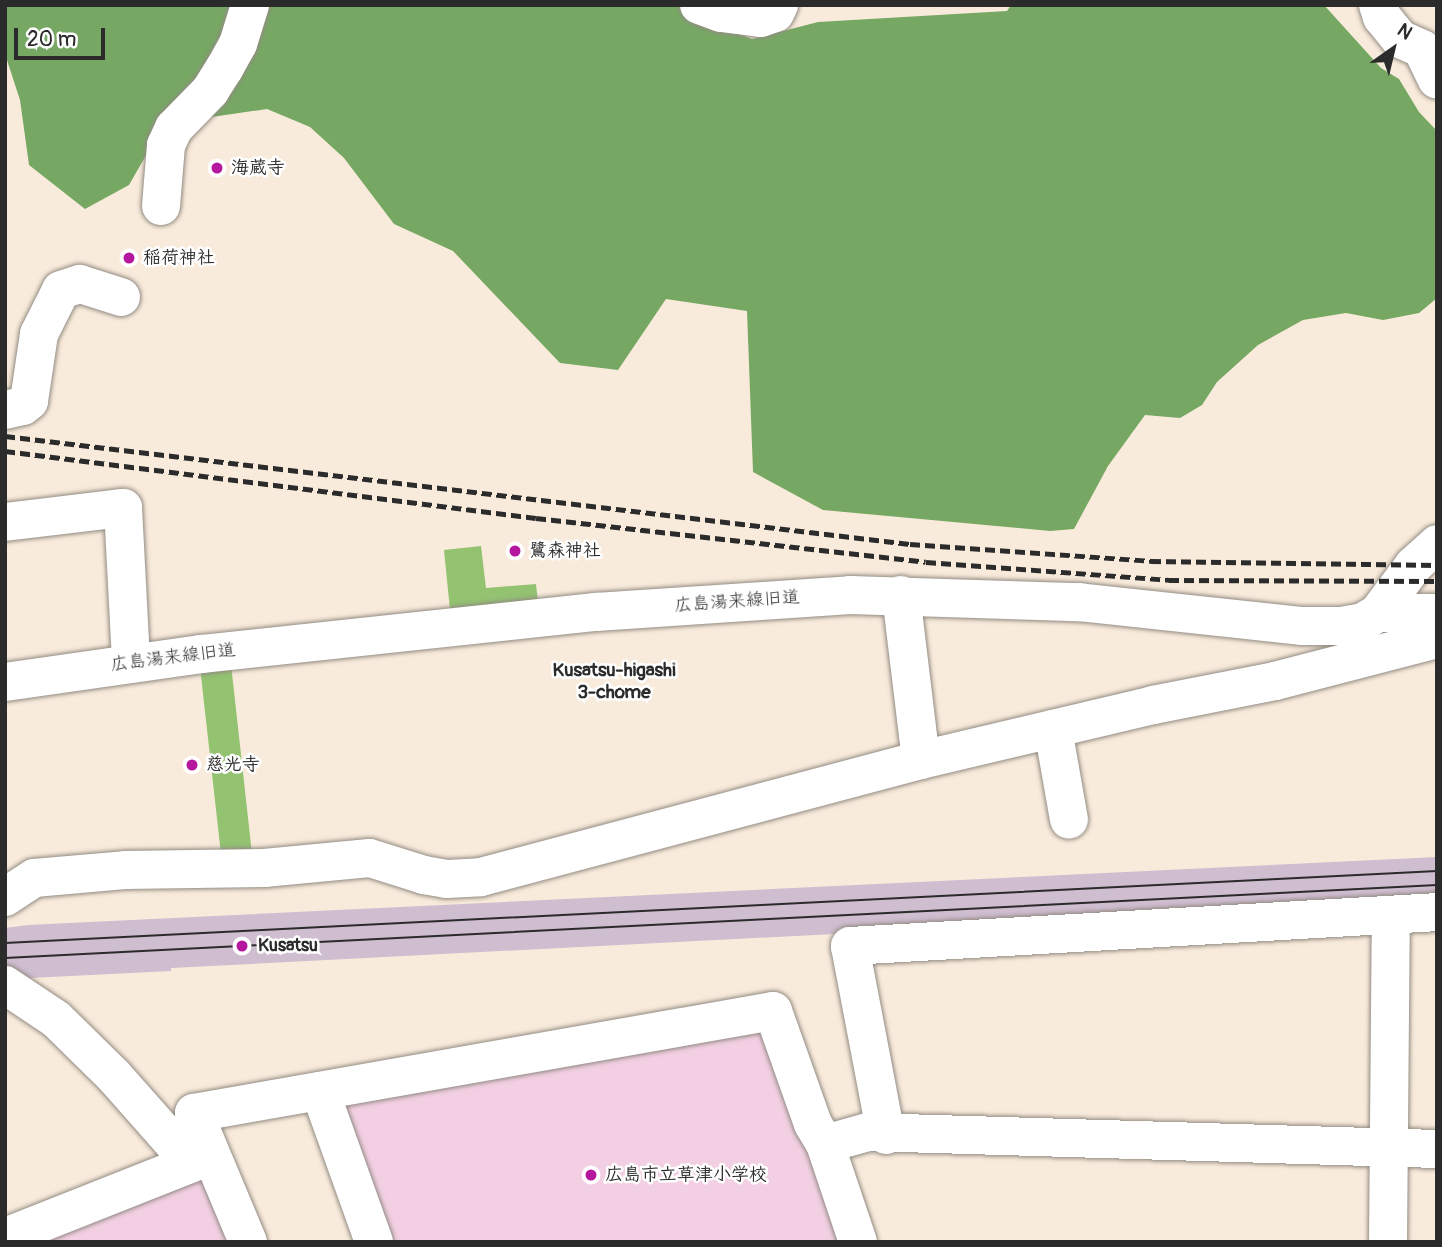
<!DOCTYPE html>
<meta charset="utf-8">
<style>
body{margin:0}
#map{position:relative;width:1442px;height:1247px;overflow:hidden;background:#f9ebdb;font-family:Pangolin,"Klee One",sans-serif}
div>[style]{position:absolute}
.built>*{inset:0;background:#f2cfe2}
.industrial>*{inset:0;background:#cfbdd0}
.green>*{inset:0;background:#93c271}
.forest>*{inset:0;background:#76a863}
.roads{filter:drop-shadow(0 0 2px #928b83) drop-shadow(0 0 2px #928b83)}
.minor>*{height:38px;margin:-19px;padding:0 19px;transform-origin:19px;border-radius:19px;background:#fff}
.tram>*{height:2px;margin:-1px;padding:0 1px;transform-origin:1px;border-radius:1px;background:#2b2b2b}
.rail>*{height:5px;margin-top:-2.5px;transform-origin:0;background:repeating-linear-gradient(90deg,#2b2b2b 0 10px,transparent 0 15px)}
.dots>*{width:19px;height:19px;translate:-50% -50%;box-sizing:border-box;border:4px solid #fff;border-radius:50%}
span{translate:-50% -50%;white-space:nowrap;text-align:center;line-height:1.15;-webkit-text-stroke:5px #fff;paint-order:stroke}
.poi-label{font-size:18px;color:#2b2b2b;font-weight:700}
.left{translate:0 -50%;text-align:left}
.street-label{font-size:18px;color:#2b2b2b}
.neighbourhood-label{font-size:19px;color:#2b2b2b;font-weight:700}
.frame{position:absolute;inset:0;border:7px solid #2b2b2b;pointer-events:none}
.north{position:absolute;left:1358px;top:14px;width:70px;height:70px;-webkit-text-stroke:5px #fff;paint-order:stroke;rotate:34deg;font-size:19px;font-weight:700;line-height:28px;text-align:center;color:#2b2b2b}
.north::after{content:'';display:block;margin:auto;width:24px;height:32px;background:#2b2b2b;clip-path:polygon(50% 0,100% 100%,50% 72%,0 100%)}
.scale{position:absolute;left:14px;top:28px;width:91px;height:32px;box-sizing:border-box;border:4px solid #2b2b2b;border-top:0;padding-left:9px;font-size:21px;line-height:24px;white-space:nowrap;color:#2b2b2b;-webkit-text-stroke:5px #fff;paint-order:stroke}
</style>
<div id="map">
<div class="built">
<div style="clip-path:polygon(768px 1021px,844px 1242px,384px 1242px,338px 1108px,346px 1095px)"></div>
<div style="clip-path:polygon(205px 1178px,232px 1242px,21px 1242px)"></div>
</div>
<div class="industrial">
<div style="clip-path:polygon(1437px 857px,1437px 903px,171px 968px,171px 971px,10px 979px,5px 976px,5px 928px,28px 925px)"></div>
</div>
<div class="green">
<div style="clip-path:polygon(481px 546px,486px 588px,536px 584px,538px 602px,450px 610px,444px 550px)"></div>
<div style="clip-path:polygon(231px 664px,253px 863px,222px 863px,200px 667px)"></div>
</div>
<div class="forest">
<div style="clip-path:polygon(5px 5px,691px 5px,699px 19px,752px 39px,818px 22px,1007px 11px,1011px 5px,1324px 5px,1381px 68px,1399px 79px,1419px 112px,1437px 131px,1437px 298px,1419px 313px,1383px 320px,1346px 313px,1303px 320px,1258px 345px,1217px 382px,1202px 405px,1180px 418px,1145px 415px,1108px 466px,1074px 529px,1050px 531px,823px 510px,753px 472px,747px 311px,666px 299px,618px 370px,560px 363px,453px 251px,394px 224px,344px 158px,310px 127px,267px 109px,164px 124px,129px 185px,85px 209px,29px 165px,20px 100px,5px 54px)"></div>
</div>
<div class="roads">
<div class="minor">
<div style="left:699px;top:5px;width:23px;rotate:20deg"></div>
<div style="left:721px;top:13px;width:40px;rotate:7.1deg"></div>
<div style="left:761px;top:18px;width:15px;rotate:-20deg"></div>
<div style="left:775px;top:13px;width:9px;rotate:-63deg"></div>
<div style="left:1378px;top:5px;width:13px;rotate:72deg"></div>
<div style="left:1382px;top:17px;width:28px;rotate:51deg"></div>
<div style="left:1400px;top:39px;width:24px;rotate:24deg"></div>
<div style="left:1422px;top:49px;width:34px;rotate:64deg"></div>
<div style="left:161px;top:206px;width:61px;rotate:-85.3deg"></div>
<div style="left:166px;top:145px;width:19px;rotate:-65deg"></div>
<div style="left:174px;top:128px;width:52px;rotate:-45.8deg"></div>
<div style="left:210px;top:91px;width:26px;rotate:-58deg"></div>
<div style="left:224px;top:69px;width:29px;rotate:-61deg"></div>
<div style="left:238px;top:44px;width:41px;rotate:-72.9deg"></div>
<div style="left:5px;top:410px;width:18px;rotate:-13deg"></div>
<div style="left:23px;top:406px;width:8px;rotate:-40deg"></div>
<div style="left:29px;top:401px;width:68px;rotate:-81.5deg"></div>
<div style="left:39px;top:334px;width:49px;rotate:-63.4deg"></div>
<div style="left:61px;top:290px;width:20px;rotate:-18deg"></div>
<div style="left:80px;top:284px;width:43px;rotate:17.6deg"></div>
<div style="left:5px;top:522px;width:119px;rotate:-6.8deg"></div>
<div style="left:123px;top:508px;width:155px;rotate:87deg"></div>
<div style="left:901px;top:595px;width:166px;rotate:83.1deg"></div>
<div style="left:1378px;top:613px;width:59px"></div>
<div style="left:5px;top:682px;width:198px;rotate:-8.1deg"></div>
<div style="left:201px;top:654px;width:397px;rotate:-6.1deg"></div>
<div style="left:596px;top:612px;width:255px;rotate:-3.8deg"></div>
<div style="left:850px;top:595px;width:228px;rotate:1.8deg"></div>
<div style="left:1078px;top:602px;width:224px;rotate:6.1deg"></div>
<div style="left:1301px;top:626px;width:40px"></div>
<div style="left:1341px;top:626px;width:22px;rotate:-10deg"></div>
<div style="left:1363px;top:622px;width:17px;rotate:-31deg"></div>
<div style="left:1378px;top:613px;width:60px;rotate:-53.1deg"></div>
<div style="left:1414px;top:565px;width:31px;rotate:-42deg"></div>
<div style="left:1053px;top:729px;width:92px;rotate:80deg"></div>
<div style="left:5px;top:897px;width:35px;rotate:-33deg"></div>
<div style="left:34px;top:878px;width:91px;rotate:-5deg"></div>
<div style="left:125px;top:870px;width:139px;rotate:-0.8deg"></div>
<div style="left:264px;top:868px;width:106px;rotate:-5.4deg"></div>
<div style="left:370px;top:858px;width:57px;rotate:17.5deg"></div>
<div style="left:424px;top:875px;width:23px;rotate:10deg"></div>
<div style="left:447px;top:879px;width:34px;rotate:-3deg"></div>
<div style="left:481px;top:877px;width:455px;rotate:-14.9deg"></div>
<div style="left:921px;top:760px;width:238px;rotate:-13.3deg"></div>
<div style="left:1153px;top:705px;width:124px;rotate:-11.1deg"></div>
<div style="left:1275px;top:681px;width:167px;rotate:-14.5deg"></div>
<div style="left:5px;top:985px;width:61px;rotate:33.7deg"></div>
<div style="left:56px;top:1019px;width:81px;rotate:44.5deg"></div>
<div style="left:114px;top:1076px;width:92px;rotate:48.5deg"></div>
<div style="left:175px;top:1145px;width:37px;rotate:17deg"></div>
<div style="left:210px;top:1156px;width:220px;rotate:158.4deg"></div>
<div style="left:320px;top:1091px;width:160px;rotate:70.3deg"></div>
<div style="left:886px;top:1135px;width:192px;rotate:-100.8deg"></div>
<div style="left:850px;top:946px;width:588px;rotate:-3.31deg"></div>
<div style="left:825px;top:1144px;width:45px;rotate:-15.6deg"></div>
<div style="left:868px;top:1132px;width:569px;rotate:1.71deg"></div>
<div style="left:248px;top:1242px;width:140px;rotate:-112.7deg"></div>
<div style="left:194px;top:1113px;width:588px;rotate:-9.99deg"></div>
<div style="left:773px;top:1011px;width:120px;rotate:70.5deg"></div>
<div style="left:813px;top:1124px;width:23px;rotate:59deg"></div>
<div style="left:825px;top:1144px;width:103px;rotate:71.4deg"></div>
<div style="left:1388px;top:1242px;width:327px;rotate:-89.5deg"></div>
</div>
</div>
<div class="tram">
<div style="left:5px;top:943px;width:1434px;rotate:-2.88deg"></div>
<div style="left:5px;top:958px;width:1434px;rotate:-2.92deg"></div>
</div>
<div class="rail">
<div style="left:5px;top:436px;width:911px;rotate:6.81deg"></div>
<div style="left:910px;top:544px;width:242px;rotate:4deg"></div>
<div style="left:1151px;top:561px;width:286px;rotate:0.8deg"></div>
<div style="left:5px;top:451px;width:535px;rotate:7.19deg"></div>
<div style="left:536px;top:518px;width:392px;rotate:6.4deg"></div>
<div style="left:926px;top:562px;width:244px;rotate:4.2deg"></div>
<div style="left:1169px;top:580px;width:268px;rotate:0.2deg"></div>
</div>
<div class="dots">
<div style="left:217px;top:168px;background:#b5179e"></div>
<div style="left:129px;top:258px;background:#b5179e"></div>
<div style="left:515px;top:551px;background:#b5179e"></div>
<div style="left:192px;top:765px;background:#b5179e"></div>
<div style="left:242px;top:946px;background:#b5179e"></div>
<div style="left:591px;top:1175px;background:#b5179e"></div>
</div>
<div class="poi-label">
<span class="left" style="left:231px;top:168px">海蔵寺</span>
<span class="left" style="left:143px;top:258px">稲荷神社</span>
<span class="left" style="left:529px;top:551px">鷺森神社</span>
<span class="left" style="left:206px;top:765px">慈光寺</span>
<span class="left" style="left:258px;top:946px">Kusatsu</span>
<span class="left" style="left:605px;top:1175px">広島市立草津小学校</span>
</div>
<div class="street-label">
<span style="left:737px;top:602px;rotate:-4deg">広島湯来線旧道</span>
<span style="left:173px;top:658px;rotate:-7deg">広島湯来線旧道</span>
</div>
<div class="neighbourhood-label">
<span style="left:614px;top:682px">Kusatsu-higashi<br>3-chome</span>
</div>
<div class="frame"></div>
<div class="north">N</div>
<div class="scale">20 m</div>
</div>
